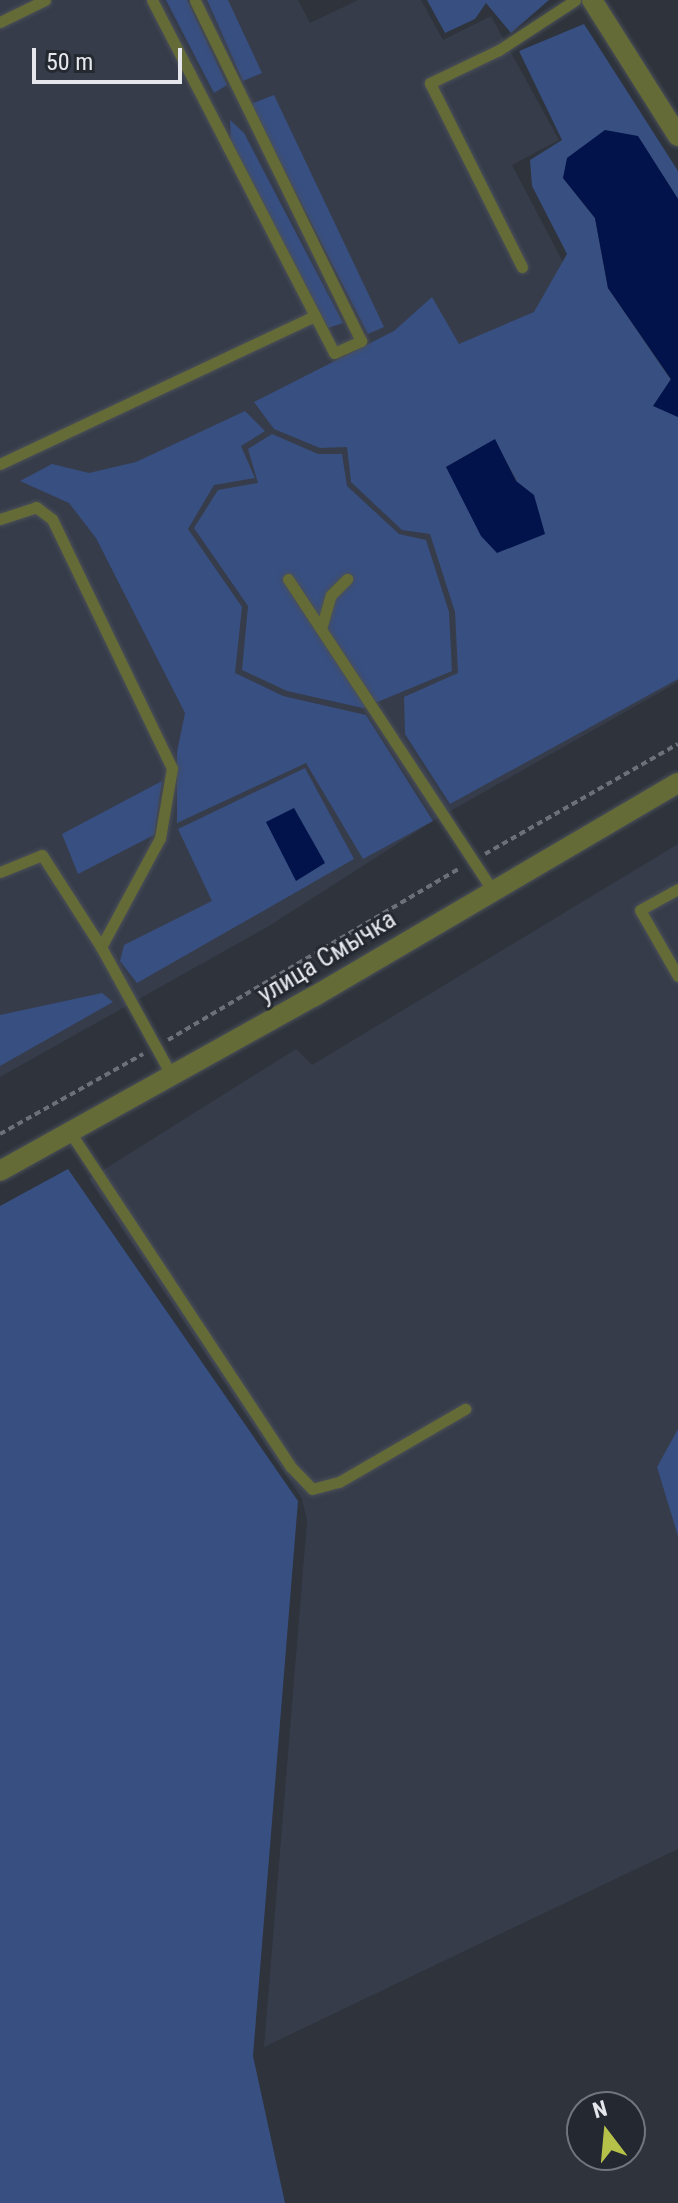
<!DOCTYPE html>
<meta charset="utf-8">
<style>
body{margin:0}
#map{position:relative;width:678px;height:2203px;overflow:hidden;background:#2e333c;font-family:"Roboto Condensed",sans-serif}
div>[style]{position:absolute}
.built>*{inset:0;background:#363c4a}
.green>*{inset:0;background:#384f81}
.water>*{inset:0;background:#02124b}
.path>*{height:4px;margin-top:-2px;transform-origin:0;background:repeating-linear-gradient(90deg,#6c7078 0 6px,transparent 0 10px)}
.roads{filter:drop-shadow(0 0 2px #4b5058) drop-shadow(0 0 2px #4b5058)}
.service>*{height:11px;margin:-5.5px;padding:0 5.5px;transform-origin:5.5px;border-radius:5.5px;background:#656b36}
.minor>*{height:20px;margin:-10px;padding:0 10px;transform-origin:10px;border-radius:10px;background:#656b36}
.tertiary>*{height:20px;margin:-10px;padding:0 10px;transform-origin:10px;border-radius:10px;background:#656b36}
span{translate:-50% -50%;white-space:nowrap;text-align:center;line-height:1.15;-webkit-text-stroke:6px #242931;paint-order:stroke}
.street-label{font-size:26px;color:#e5e7ed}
.north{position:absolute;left:566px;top:2091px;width:80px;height:80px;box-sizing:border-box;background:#242931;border:2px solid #71757c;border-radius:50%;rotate:344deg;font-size:22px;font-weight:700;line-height:32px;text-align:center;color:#e5e7ed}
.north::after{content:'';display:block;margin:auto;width:28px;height:36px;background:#b6c149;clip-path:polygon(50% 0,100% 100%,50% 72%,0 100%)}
.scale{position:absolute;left:32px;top:48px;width:150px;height:36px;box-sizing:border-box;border:4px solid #e5e7ed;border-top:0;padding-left:10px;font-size:24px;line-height:28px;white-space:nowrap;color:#e5e7ed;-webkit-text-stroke:6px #242931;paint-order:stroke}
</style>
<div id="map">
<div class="built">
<div style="clip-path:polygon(0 0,298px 0,310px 23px,358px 0,421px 0,443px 40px,491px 16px,559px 140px,512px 165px,636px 401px,678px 422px,678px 682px,433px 821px,269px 926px,0 1077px)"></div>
<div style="clip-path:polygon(678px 844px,678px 1849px,264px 2047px,307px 1521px,302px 1499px,89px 1179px,296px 1049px,312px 1065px)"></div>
</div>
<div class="green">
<div style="clip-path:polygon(166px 0,187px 0,227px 85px,214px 93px)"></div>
<div style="clip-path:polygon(207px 0,228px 0,262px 73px,243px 81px)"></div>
<div style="clip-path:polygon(427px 0,549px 0,511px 33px,486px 3px,475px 19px,445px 33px)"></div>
<div style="clip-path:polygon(evenodd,584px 24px,678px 171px,678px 199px,638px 137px,563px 178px,595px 218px,608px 288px,671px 380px,654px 405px,678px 417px,678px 679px,450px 804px,405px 734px,404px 697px,458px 673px,455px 612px,430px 534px,402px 530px,351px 482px,347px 447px,320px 448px,274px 429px,254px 402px,394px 331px,432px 297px,459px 344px,534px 312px,567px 254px,532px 186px,530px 160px,562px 140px,519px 51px,584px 24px,494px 440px,517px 481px,446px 467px,494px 440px)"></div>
<div style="clip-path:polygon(274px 95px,384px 327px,368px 334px,251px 104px)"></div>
<div style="clip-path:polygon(230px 120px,244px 133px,343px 323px,328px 328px,231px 142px)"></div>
<div style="clip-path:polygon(245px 411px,265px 431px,241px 446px,255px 478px,214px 485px,188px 529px,242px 607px,235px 673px,283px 696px,366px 715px,433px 821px,363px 859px,306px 763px,177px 823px,177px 752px,185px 713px,96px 538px,69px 503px,20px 481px,52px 464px,89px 473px,136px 462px)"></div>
<div style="clip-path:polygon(272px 434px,318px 454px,342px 454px,347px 486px,399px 534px,426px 540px,449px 612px,452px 671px,363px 708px,287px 691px,242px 670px,248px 606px,194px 528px,218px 490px,258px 483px,248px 449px)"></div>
<div style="clip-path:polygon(305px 768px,354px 859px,137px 983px,120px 961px,124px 945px,212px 901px,178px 829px)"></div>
<div style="clip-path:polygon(162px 781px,154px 835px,78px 874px,62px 834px)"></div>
<div style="clip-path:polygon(102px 993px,113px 1002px,0 1066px,0 1015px)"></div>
<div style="clip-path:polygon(68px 1169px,298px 1501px,253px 2056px,285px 2203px,0 2203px,0 1206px)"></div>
<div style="clip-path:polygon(678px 1429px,678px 1536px,657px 1467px)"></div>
</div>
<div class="water">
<div style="clip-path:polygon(605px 130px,638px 136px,678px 199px,678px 417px,653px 406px,671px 379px,608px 288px,595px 218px,563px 178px,567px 158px)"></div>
<div style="clip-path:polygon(495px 439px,516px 481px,534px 495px,545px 534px,497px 553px,481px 536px,446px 467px)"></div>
<div style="clip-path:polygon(294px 808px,325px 863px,296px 881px,266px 822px)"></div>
</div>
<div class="path">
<div style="left:485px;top:854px;width:222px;rotate:-29.7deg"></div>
<div style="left:168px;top:1040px;width:339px;rotate:-30.5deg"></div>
<div style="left:0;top:1134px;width:164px;rotate:-29.2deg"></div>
</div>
<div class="roads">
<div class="service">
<div style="left:152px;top:0;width:397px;rotate:62.7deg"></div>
<div style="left:334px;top:353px;width:30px;rotate:-24deg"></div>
<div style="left:361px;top:341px;width:379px;rotate:-116deg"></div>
<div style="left:0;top:22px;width:50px;rotate:-26.1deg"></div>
<div style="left:522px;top:267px;width:206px;rotate:-116.6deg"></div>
<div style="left:430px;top:83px;width:76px;rotate:-25.6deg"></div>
<div style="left:499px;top:50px;width:91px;rotate:-33.3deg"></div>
<div style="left:0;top:464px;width:348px;rotate:-25.2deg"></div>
<div style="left:0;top:519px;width:38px;rotate:-18deg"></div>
<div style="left:36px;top:507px;width:20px;rotate:37deg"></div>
<div style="left:52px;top:519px;width:276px;rotate:64.3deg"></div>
<div style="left:172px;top:768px;width:71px;rotate:99.7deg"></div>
<div style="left:160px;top:838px;width:124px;rotate:118.4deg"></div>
<div style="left:101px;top:947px;width:147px;rotate:61.2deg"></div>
<div style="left:288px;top:579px;width:371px;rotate:56.7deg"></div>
<div style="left:321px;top:629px;width:35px;rotate:-74deg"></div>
<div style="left:331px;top:595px;width:23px;rotate:-45deg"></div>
<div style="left:0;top:872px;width:45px;rotate:-22deg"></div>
<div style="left:42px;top:855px;width:109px;rotate:57.3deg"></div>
<div style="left:678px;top:889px;width:43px;rotate:151.1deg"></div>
<div style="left:640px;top:910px;width:76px;rotate:60.1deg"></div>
<div style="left:70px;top:1132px;width:401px;rotate:56.6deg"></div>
<div style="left:291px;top:1467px;width:30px;rotate:46deg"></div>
<div style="left:312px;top:1489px;width:28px;rotate:-15deg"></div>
<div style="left:339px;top:1482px;width:146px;rotate:-30.1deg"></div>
</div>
<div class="minor">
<div style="left:592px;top:0;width:161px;rotate:57.7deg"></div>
</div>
<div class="tertiary">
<div style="left:0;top:1171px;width:358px;rotate:-29.1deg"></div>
<div style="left:313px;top:997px;width:423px;rotate:-30.4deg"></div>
</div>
</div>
<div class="street-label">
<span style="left:327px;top:957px;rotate:-31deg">улица Смычка</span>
</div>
<div class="north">N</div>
<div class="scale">50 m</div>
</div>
